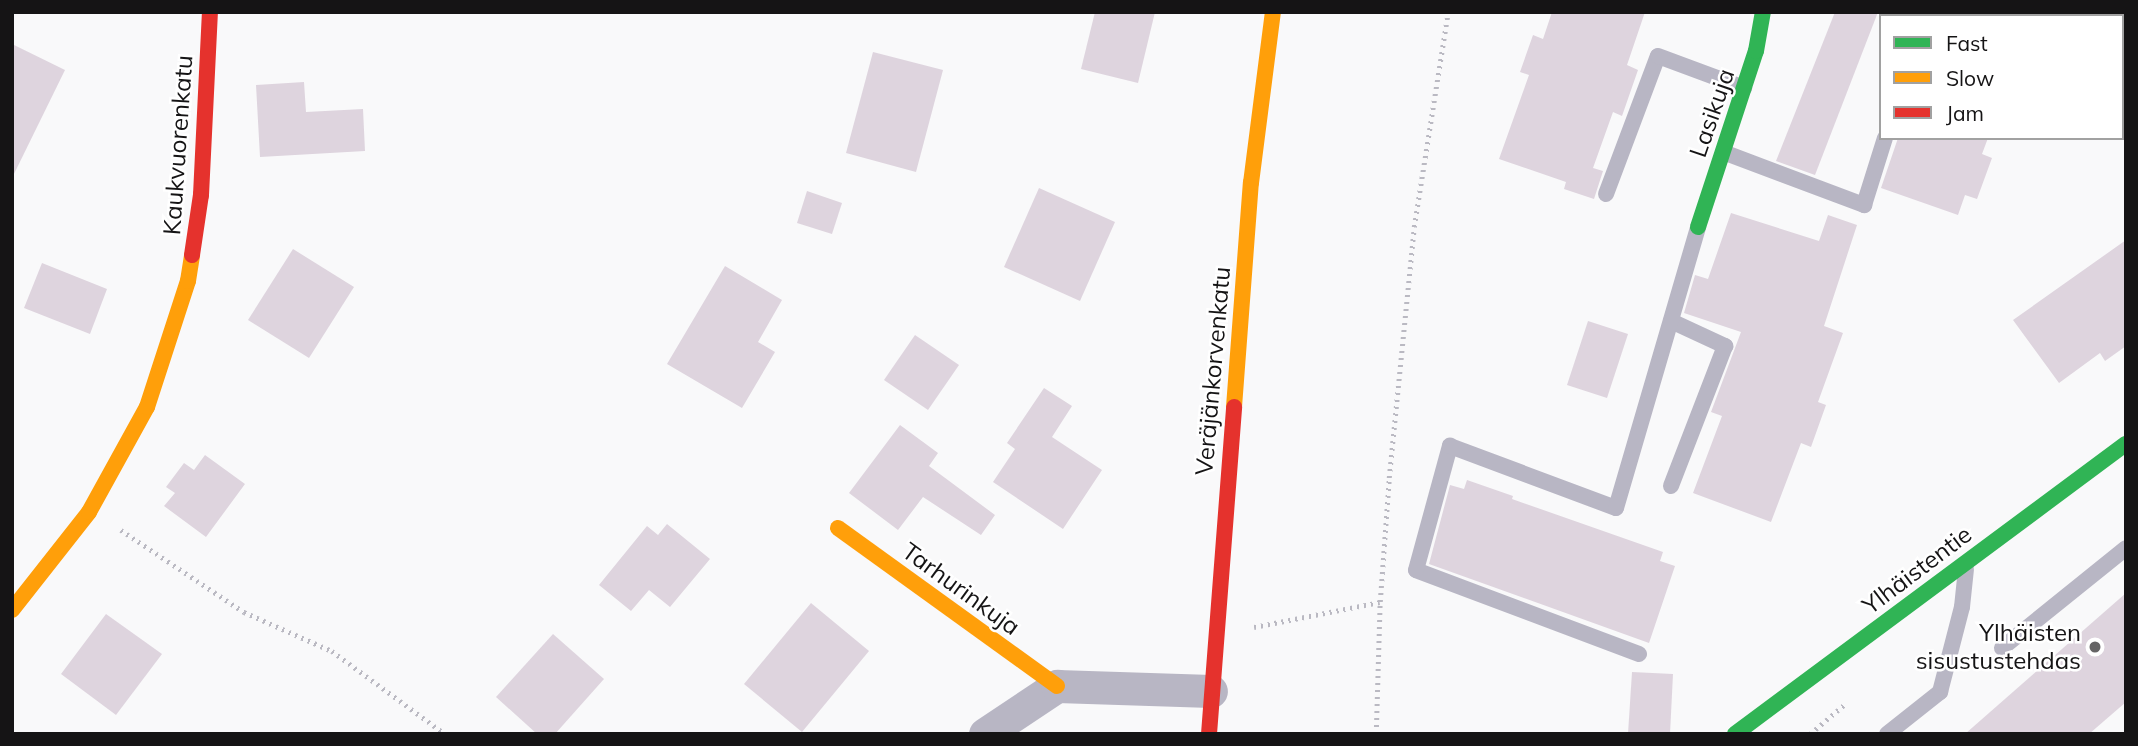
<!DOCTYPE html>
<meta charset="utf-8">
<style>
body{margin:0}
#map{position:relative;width:2138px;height:746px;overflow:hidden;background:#f9f9fa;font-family:Mulish,sans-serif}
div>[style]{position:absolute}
.building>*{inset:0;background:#ded4de}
.path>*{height:4.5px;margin-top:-2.25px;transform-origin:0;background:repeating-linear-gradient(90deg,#bab9c2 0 2px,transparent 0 7px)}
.lane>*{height:16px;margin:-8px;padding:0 8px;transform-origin:8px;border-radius:8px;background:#b8b6c4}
.street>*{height:33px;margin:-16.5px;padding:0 16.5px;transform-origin:16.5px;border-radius:16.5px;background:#b8b6c4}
.fast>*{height:16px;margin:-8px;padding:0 8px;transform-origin:8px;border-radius:8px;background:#30b455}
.slow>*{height:16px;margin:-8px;padding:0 8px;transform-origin:8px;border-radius:8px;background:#ff9f0a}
.jam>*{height:16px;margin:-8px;padding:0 8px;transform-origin:8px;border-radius:8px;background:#e5322d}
.dots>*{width:19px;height:19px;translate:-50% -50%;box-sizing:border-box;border:4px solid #fff;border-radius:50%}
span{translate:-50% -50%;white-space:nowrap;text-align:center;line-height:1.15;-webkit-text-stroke:5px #fff;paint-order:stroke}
.street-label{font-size:24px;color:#151415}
.poi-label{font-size:24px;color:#151415}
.right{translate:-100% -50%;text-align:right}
.frame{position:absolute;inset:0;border:14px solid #151415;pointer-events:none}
.legend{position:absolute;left:1879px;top:14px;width:245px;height:126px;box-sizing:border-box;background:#fff;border:2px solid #a1a1a1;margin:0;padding:9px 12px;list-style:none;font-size:21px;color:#151415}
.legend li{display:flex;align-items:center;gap:14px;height:35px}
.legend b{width:35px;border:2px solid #a1a1a1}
</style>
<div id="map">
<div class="building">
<div style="clip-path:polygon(1095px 12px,1155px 12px,1138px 83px,1081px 69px)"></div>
<div style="clip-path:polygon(1552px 12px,1645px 12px,1627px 65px,1638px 70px,1622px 116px,1613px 112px,1593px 168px,1603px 171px,1594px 199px,1564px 189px,1566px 182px,1499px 159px,1529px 75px,1520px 72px,1533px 35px,1543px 39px)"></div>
<div style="clip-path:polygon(1835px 12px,1878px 12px,1815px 175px,1776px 161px)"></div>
<div style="clip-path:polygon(12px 44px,65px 70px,12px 178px)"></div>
<div style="clip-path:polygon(873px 52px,943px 70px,916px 172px,846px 153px)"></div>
<div style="clip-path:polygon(304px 82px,306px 112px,363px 109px,365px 151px,260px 157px,256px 85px)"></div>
<div style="clip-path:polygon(1898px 138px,1988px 138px,1982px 154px,1992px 158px,1977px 199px,1965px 195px,1958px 215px,1881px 188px)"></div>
<div style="clip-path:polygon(1039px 188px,1115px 222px,1080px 301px,1004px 267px)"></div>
<div style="clip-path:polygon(807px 191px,842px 203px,832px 234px,797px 223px)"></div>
<div style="clip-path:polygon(1731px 213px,1819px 241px,1828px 215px,1857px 225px,1824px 326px,1843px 333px,1818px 402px,1826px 405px,1811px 447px,1801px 443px,1771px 522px,1693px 493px,1722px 416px,1711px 412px,1741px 332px,1684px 313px,1695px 275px,1708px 279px)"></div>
<div style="clip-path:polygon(2126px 240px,2126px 346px,2105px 361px,2100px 353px,2059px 383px,2013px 320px)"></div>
<div style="clip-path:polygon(293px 249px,354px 287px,309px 358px,248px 320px)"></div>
<div style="clip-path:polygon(42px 263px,107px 289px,90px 334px,24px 308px)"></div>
<div style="clip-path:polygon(725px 266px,782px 300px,758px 342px,775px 352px,742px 408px,667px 364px)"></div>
<div style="clip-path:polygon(1588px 321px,1628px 334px,1607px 398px,1567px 385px)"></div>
<div style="clip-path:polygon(915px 335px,959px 365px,928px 410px,884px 380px)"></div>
<div style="clip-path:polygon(1044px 388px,1072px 406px,1052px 437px,1102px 470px,1063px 529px,993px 482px,1015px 449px,1007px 443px)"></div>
<div style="clip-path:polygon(900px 425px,938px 453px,929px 466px,995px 515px,981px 535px,923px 497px,898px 530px,849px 493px)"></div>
<div style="clip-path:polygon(205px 455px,245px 484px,206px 537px,164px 506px,175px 493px,166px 487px,184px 463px,194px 470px)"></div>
<div style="clip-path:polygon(1467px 480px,1513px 496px,1512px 499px,1663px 552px,1660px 561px,1675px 566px,1649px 643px,1429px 564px,1450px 485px,1464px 489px)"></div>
<div style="clip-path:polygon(667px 524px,710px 559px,670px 607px,649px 590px,631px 611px,599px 585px,647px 526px,658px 535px)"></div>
<div style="clip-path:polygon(2126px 593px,2126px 702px,2089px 734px,1965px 734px)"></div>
<div style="clip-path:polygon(811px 603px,869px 651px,802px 732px,744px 684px)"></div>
<div style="clip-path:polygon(106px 614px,162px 654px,116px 715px,61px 674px)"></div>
<div style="clip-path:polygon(553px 634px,604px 679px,555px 734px,537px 734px,496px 697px)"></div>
<div style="clip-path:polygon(1632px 672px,1673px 674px,1670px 734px,1628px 734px)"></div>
</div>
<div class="path">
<div style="left:121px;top:530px;width:148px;rotate:33.7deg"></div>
<div style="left:244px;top:612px;width:96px;rotate:23.9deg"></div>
<div style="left:332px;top:651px;width:140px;rotate:36.3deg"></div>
<div style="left:1254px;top:627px;width:128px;rotate:-11.2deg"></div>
<div style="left:1376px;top:734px;width:132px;rotate:-88.3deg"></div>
<div style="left:1380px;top:602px;width:124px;rotate:-85.8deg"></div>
<div style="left:1389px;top:478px;width:252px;rotate:-84.3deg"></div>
<div style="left:1414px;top:227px;width:218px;rotate:-81deg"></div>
<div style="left:1810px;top:734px;width:45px;rotate:-40.5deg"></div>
</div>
<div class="lane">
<div style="left:1723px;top:152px;width:151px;rotate:20.6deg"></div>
<div style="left:1864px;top:205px;width:70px;rotate:-72.6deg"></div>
<div style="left:1606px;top:194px;width:147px;rotate:-69.4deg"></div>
<div style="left:1658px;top:56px;width:92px;rotate:20.4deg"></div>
<div style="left:1671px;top:321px;width:60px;rotate:24.8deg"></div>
<div style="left:1725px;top:346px;width:150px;rotate:111.1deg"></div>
<div style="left:2002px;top:648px;width:159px;rotate:-38.9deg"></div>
<div style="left:1639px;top:654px;width:238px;rotate:-159.4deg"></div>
<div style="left:1416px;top:570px;width:129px;rotate:-74.7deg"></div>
<div style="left:1450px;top:446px;width:177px;rotate:20.5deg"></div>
<div style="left:1616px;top:508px;width:293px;rotate:-73.7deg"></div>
<div style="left:1887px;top:734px;width:68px;rotate:-38.4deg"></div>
<div style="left:1940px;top:692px;width:88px;rotate:-75.5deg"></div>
<div style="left:1962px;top:607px;width:38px;rotate:-84deg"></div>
</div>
<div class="street">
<div style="left:985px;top:734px;width:87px;rotate:-33.7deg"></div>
<div style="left:1057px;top:686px;width:154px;rotate:1.9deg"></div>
</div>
<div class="fast">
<div style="left:1698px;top:227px;width:185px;rotate:-71.8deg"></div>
<div style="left:1756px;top:51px;width:40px;rotate:-80deg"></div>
<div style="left:1735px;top:734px;width:487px;rotate:-36.6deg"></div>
</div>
<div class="slow">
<div style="left:1234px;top:407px;width:225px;rotate:-85.7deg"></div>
<div style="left:1251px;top:183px;width:172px;rotate:-82.7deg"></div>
<div style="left:838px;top:528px;width:270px;rotate:35.8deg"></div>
<div style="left:12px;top:610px;width:125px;rotate:-51.8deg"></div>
<div style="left:89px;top:512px;width:120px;rotate:-61.1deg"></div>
<div style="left:147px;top:407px;width:133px;rotate:-72deg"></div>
<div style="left:188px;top:281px;width:26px;rotate:-81deg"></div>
</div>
<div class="jam">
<div style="left:192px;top:255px;width:61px;rotate:-81.5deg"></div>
<div style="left:201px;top:195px;width:183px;rotate:-87.2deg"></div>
<div style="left:1209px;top:734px;width:328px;rotate:-85.6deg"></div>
</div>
<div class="dots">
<div style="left:2095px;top:647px;background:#656465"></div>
</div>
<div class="street-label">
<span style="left:1712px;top:113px;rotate:-71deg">Lasikuja</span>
<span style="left:178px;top:145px;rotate:-86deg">Kaukvuorenkatu</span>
<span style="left:1213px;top:371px;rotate:-85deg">Veräjänkorvenkatu</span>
<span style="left:1917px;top:570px;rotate:-37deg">Ylhäistentie</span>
<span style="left:961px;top:589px;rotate:36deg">Tarhurinkuja</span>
</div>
<div class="poi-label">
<span class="right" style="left:2081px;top:647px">Ylhäisten<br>sisustustehdas</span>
</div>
<div class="frame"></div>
<ul class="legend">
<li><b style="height:9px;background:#30b455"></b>Fast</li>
<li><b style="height:9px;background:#ff9f0a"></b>Slow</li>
<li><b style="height:9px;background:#e5322d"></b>Jam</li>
</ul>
</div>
